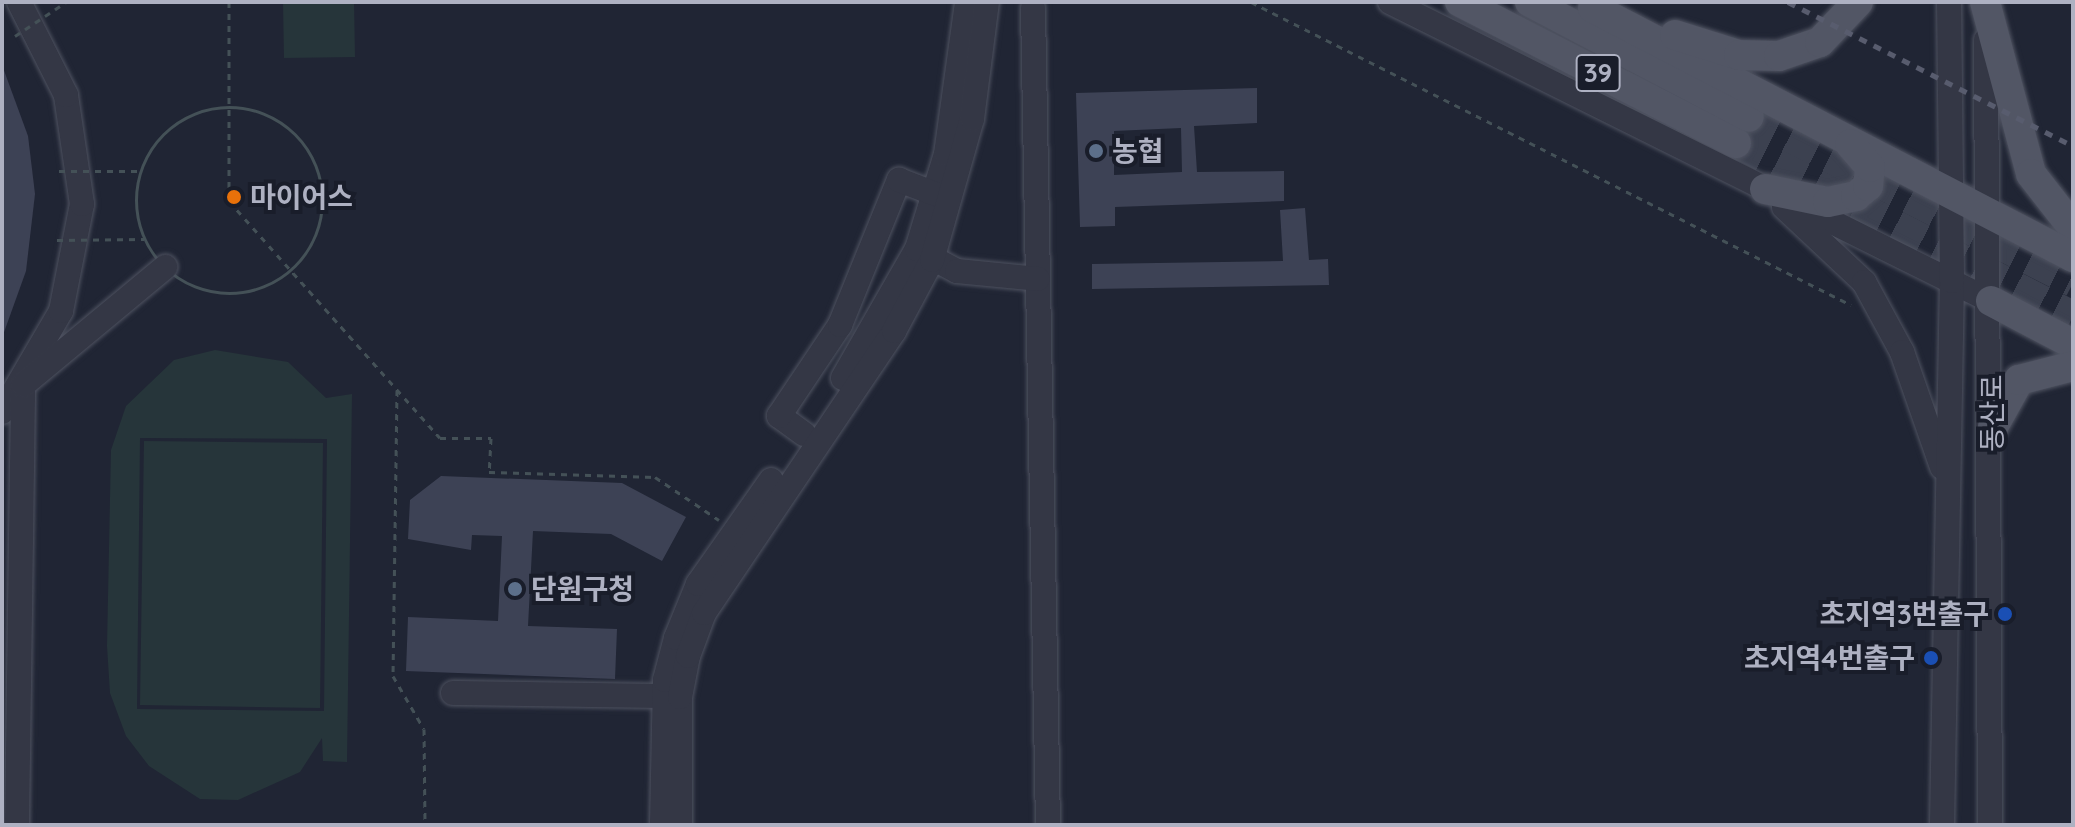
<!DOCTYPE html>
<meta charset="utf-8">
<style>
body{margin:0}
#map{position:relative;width:2075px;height:827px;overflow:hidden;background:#202534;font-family:Quicksand,"Noto Sans KR",sans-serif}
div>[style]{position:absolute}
.green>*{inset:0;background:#26353a}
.building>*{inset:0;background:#3d4255}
.major-tunnel>*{height:30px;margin-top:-15px;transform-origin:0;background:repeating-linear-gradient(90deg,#3c4150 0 30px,transparent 0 45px)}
.path>*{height:3px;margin-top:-1.5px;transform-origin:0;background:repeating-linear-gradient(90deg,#445157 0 6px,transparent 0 12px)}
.path>.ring{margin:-1.5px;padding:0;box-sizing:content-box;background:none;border:3px solid #445157;border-radius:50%}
.roads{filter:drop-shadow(0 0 2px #4e5260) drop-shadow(0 0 2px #4e5260)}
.minor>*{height:24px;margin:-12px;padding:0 12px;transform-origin:12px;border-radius:12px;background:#343745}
.major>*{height:30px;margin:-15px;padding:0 15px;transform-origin:15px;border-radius:15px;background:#525665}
.rail>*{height:5px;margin-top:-2.5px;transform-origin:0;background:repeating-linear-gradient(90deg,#585c6e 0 8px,transparent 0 16px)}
.path-bridge>*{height:3px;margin-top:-1.5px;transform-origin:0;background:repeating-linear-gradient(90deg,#445157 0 6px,transparent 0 12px)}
.dots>*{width:22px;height:22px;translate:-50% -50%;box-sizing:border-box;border:4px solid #191d2a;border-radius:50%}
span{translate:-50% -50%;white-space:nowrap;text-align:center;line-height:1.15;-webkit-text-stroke:8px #191d2a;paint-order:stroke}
.shield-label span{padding:2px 6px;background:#191d2a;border:2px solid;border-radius:6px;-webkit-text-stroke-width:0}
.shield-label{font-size:26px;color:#aeb1c2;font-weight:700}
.poi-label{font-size:28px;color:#aeb1c2;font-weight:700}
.left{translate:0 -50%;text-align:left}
.right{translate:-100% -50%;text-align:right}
.street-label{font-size:28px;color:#aeb1c2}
.frame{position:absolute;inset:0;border:4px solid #aeb1c2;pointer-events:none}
</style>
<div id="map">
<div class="green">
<div style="clip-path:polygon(283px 2px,354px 2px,355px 57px,284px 58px)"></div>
<div style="clip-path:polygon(evenodd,215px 350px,288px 362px,326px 398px,352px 394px,347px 762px,323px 761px,322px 738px,300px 772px,238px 800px,200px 799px,149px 766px,126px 736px,110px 693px,107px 646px,111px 450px,126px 406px,174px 360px,215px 350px,140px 438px,327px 439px,324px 711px,137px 709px,140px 438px)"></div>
<div style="clip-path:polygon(144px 441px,323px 443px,320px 708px,140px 705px)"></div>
</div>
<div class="building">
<div style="clip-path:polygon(2px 65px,28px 136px,35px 194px,26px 271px,3px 335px)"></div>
<div style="clip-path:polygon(evenodd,1257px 88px,1257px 123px,1194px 126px,1197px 172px,1284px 171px,1284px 201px,1115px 207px,1115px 226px,1080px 227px,1076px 93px,1257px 88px,1181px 128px,1182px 172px,1114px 175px,1114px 131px,1181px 128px)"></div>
<div style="clip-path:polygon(1305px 208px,1309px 260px,1328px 259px,1329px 285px,1092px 289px,1092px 264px,1283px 261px,1280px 210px)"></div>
<div style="clip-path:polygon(441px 476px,622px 483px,686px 517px,662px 561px,611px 534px,533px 531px,528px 626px,617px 629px,615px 679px,406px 671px,408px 617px,498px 621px,502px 536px,472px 535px,471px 550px,408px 539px,410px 500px)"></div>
</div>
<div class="major-tunnel">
<div style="left:1749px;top:117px;width:364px;rotate:27deg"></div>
<div style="left:1736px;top:143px;width:379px;rotate:27.2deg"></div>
</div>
<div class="path">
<div style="left:229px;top:2px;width:199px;rotate:90deg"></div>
<div style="left:229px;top:201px;width:317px;rotate:48.3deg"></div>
<div style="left:440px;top:438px;width:51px"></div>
<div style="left:491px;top:438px;width:34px;rotate:93deg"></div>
<div style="left:489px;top:472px;width:166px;rotate:1.7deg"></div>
<div style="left:655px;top:477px;width:77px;rotate:33.9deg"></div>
<div style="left:1251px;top:2px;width:672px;rotate:26.79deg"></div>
<div class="ring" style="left:136px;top:107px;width:183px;height:183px"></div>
<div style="left:397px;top:390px;width:286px;rotate:90.8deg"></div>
<div style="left:393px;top:676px;width:61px;rotate:59.7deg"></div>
<div style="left:424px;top:729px;width:96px;rotate:89.4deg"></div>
</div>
<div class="roads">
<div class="minor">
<div style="left:1390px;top:2px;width:671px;rotate:26.45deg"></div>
<div style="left:1033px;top:8px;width:817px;rotate:88.95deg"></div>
<div style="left:1986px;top:40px;width:785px;rotate:89.71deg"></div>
<div style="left:1784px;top:207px;width:110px;rotate:43.2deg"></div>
<div style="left:1864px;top:282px;width:80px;rotate:61.5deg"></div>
<div style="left:1902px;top:352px;width:122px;rotate:70.8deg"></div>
<div style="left:919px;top:251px;width:43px;rotate:27.8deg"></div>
<div style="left:957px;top:271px;width:81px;rotate:5.6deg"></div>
<div style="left:843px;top:378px;width:149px;rotate:-60.2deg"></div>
<div style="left:917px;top:249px;width:99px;rotate:-73deg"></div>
<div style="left:946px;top:154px;width:153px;rotate:-82.1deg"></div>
<div style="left:2px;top:412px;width:117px;rotate:-59.7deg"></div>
<div style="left:61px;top:311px;width:109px;rotate:-78.9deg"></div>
<div style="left:82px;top:204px;width:110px;rotate:-98.4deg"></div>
<div style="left:66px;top:95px;width:104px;rotate:-116.8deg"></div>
<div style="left:804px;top:434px;width:31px;rotate:-144deg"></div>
<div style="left:779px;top:416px;width:110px;rotate:-56.2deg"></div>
<div style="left:840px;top:325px;width:157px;rotate:-67.9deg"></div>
<div style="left:899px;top:180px;width:40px;rotate:21deg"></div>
<div style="left:453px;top:693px;width:212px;rotate:0.8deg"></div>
<div style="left:17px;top:825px;width:440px;rotate:-89.2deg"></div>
<div style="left:23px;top:385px;width:185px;rotate:-39.7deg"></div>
<div style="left:662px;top:825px;width:145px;rotate:-88.8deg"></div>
<div style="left:665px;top:680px;width:43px;rotate:-75.3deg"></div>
<div style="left:676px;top:638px;width:58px;rotate:-67.8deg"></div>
<div style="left:698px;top:584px;width:127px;rotate:-54.9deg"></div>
<div style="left:680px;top:825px;width:128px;rotate:-90deg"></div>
<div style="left:680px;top:697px;width:42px;rotate:-79deg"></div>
<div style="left:688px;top:656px;width:46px;rotate:-69.6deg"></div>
<div style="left:704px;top:613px;width:340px;rotate:-56deg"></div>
<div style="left:894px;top:331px;width:81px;rotate:-61.8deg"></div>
<div style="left:932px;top:260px;width:147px;rotate:-74.2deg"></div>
<div style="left:972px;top:119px;width:118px;rotate:-82.7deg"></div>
<div style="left:1942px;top:825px;width:544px;rotate:-88.95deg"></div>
<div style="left:1952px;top:281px;width:279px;rotate:-90.6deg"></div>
</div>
<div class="major">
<div style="left:1460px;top:2px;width:310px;rotate:27.1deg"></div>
<div style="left:1530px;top:2px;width:247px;rotate:27.7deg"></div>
<div style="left:1985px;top:2px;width:178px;rotate:75deg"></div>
<div style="left:2031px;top:174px;width:68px;rotate:52.1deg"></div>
<div style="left:1593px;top:8px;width:541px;rotate:27.42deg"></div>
<div style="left:1675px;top:35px;width:67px;rotate:17.4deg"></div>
<div style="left:1739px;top:55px;width:40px;rotate:1.4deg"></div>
<div style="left:1779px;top:56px;width:43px;rotate:-18.9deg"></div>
<div style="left:1820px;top:42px;width:55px;rotate:-46.5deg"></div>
<div style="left:1765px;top:189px;width:64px;rotate:11.7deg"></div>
<div style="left:1828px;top:202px;width:29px;rotate:-12deg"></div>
<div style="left:1856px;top:196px;width:16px;rotate:-40deg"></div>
<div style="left:1868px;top:186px;width:19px;rotate:-84deg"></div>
<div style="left:1870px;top:167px;width:30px;rotate:-131deg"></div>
<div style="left:1991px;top:301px;width:93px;rotate:27.7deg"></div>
<div style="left:1993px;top:427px;width:54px;rotate:-61deg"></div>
<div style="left:2019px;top:380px;width:56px;rotate:-14.5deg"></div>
</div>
</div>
<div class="rail">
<div style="left:1788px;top:2px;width:319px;rotate:26.8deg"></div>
</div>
<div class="path-bridge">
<div style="left:15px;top:36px;width:61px;rotate:-33.7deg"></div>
<div style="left:59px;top:171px;width:82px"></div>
<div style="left:57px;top:240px;width:87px;rotate:-0.7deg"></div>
</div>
<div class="dots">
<div style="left:1096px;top:151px;background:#5c6f8a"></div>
<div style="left:234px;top:197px;background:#e8710a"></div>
<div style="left:515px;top:589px;background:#5c6f8a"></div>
<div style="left:2005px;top:614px;background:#1a4fb4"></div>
<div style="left:1931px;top:658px;background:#1a4fb4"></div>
</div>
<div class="shield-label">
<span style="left:1598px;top:73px">39</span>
</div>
<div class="poi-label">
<span class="left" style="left:1112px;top:151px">농협</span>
<span class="left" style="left:250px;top:197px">마이어스</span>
<span class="left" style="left:531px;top:589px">단원구청</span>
<span class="right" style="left:1989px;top:614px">초지역3번출구</span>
<span class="right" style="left:1915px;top:658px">초지역4번출구</span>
</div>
<div class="street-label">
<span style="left:1992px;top:413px;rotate:-90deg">동산로</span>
</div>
<div class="frame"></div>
</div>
